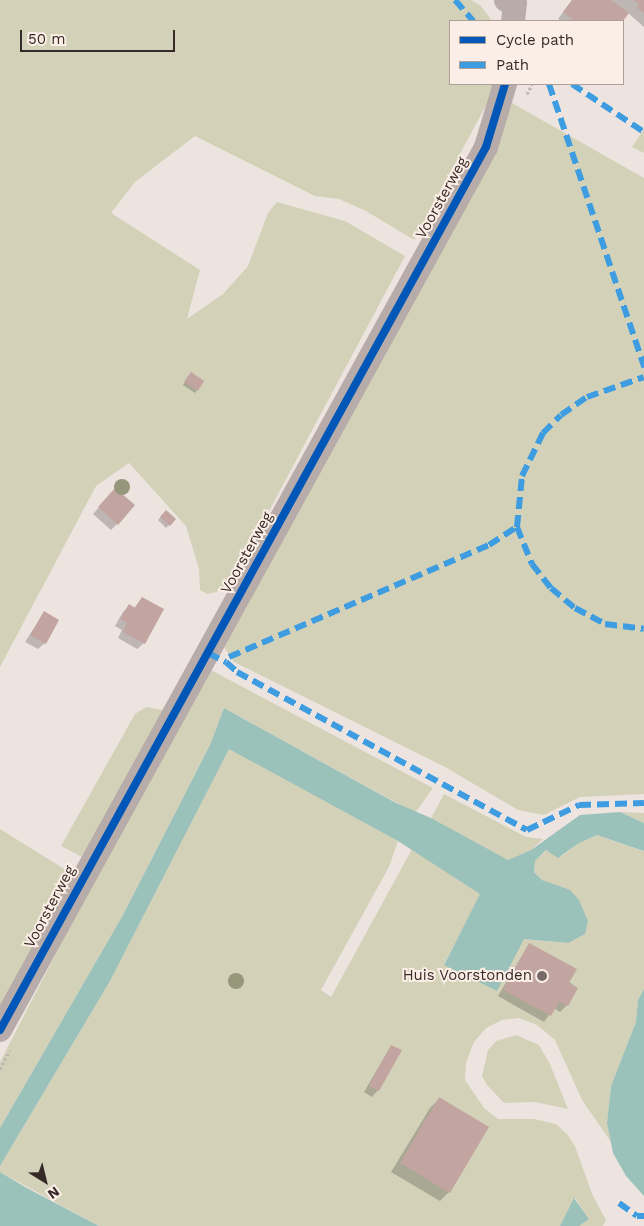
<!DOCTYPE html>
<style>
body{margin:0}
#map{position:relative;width:644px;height:1226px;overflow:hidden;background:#ede4e0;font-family:"Work Sans",sans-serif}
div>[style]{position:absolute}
.green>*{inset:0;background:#d3d2b9}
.water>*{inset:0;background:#9ac1ba}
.shadow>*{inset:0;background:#0003}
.building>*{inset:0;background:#c2a4a0}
.path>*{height:3px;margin-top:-1.5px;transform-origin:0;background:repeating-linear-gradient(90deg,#bfb5b1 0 2.5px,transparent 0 5px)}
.secondary>*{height:24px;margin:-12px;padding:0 12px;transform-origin:12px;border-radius:12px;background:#b7aca9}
.quiet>*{height:6px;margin-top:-3px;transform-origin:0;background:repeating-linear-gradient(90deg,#3e9ce0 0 12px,transparent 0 18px)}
.cycleway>*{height:8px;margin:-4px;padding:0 4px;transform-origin:4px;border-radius:4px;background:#0057b8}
.trees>*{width:16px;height:16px;margin:-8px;border-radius:50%;background:#96967b}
.dots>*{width:14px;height:14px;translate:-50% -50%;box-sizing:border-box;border:2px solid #fbeee6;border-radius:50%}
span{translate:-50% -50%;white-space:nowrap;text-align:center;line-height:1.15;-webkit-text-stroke:4px #fbeee6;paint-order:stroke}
.street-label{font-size:15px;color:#372927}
.poi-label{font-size:15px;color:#372927}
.right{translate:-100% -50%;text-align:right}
.legend{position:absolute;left:449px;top:20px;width:175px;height:65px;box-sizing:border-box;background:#fbeee6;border:1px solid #ad9f9a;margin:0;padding:6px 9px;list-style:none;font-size:15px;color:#372927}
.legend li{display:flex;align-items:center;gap:10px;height:25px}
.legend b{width:25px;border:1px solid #ad9f9a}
.north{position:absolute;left:20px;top:1156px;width:50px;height:50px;-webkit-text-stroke:4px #fbeee6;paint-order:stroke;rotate:144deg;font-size:14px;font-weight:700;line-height:20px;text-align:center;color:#372927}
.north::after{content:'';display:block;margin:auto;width:18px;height:22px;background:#372927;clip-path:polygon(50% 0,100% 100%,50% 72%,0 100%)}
.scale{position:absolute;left:20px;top:30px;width:155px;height:22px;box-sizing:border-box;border:2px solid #372927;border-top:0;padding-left:6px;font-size:15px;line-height:18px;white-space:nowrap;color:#372927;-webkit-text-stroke:4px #fbeee6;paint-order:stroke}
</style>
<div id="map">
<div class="green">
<div style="clip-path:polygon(0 0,471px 0,481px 6px,492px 21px,450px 21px,450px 84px,493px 84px,492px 94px,414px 240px,366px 211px,339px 199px,315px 196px,195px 136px,135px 182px,111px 213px,200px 270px,187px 319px,223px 294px,248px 266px,268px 213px,277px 202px,345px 221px,405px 256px,227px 590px,207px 594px,200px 590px,199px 569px,186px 526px,129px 463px,96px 486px,0 667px)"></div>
<div style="clip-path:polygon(512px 103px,644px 178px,644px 794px,580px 797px,544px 815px,518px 810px,445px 767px,234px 662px,222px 644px,478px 179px)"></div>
<div style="clip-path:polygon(644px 129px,644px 153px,632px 147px)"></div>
<div style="clip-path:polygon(209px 669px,433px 788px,415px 813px,224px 708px,210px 745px,123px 915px,0 1128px,0 1062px,153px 766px)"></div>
<div style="clip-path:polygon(146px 707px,163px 710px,84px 858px,61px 846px,135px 714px)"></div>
<div style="clip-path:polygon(229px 748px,398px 841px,389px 867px,321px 990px,331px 997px,412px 849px,481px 894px,444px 964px,524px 939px,567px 943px,573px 893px,542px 880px,534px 872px,535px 861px,547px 850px,562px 856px,579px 843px,597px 835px,644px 851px,644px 989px,638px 1000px,636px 1022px,611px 1086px,607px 1123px,611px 1142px,582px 1100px,555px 1040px,537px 1025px,519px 1018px,502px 1020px,486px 1028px,474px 1042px,466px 1063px,465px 1080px,484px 1108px,498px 1119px,534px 1119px,556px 1124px,567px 1134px,575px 1146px,592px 1194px,606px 1220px,603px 1226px,579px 1226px,589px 1219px,575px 1198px,560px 1226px,99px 1226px,0 1172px,0 1166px,110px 981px)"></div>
<div style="clip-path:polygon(444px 794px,526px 837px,543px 839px,531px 850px,508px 860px,494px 854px,431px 818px)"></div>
<div style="clip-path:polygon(620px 812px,644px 813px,644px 823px)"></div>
<div style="clip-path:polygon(0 829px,74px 875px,0 1013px)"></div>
<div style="clip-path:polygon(516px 1035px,539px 1045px,550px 1064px,568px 1109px,535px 1102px,504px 1103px,487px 1085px,482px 1076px,488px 1050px,496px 1041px)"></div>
</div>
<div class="water">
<div style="clip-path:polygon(224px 708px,396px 803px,431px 818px,508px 860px,531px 850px,580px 815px,620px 812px,644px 823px,644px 851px,597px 835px,579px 843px,558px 858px,546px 850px,535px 861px,534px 872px,542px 880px,570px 890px,579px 900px,588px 921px,585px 934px,568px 943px,524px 939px,497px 991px,444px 965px,480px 894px,398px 841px,229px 749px,110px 981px,0 1166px,0 1128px,123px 915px,210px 745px)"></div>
<div style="clip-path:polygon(644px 989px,644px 1196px,626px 1176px,613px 1153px,607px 1123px,611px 1086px,636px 1022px,638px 1000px)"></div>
<div style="clip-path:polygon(0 1172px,25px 1187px,99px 1226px,0 1226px)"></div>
<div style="clip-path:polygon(574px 1198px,589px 1219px,579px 1226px,560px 1226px)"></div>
</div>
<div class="shadow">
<div style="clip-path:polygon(572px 0,644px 0,644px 27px,628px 13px,622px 21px,561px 21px,558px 19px)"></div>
<div style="clip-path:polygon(188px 376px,197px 390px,195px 393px,183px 385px)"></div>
<div style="clip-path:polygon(109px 496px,117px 524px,111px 530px,93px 514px)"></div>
<div style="clip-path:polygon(166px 512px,175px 519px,166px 528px,158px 520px)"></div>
<div style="clip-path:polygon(142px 598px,144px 643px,137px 649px,118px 638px,122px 630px,115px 626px,123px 612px,129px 606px,134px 608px)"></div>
<div style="clip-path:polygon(44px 613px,45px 643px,38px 649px,25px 642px)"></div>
<div style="clip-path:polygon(529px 944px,576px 988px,566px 1006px,560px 1012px,554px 1008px,544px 1022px,498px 996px)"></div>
<div style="clip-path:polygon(391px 1046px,378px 1090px,372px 1097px,364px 1092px)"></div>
<div style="clip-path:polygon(439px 1099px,449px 1192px,440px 1201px,391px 1172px,430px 1108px)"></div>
</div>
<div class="building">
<div style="clip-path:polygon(572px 0,611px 0,629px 13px,623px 21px,575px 21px,563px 12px)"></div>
<div style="clip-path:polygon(634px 0,644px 0,644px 13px,637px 8px,639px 4px)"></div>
<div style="clip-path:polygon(191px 372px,204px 381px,198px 391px,184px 382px)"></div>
<div style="clip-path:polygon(115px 488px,135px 505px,118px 525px,98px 507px)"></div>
<div style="clip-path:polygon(166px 510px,176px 519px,170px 526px,160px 517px)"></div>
<div style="clip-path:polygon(142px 597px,164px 609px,145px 644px,123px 632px,127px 623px,120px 619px,129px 604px,135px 608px)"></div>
<div style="clip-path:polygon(44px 611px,59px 620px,46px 644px,30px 635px)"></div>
<div style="clip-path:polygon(529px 943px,577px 969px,569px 983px,578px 988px,568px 1006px,559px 1002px,551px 1016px,503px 990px)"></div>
<div style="clip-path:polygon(391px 1045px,402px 1050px,379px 1091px,369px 1086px)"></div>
<div style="clip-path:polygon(439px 1097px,489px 1127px,450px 1193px,400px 1163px)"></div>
</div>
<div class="path">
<div style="left:527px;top:94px;width:11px;rotate:-63deg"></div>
<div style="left:0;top:1069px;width:21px;rotate:-62deg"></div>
</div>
<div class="secondary">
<div style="left:506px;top:0;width:9px;rotate:18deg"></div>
<div style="left:515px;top:3px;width:18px;rotate:96deg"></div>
<div style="left:0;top:1030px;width:1008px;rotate:-61.17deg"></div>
<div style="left:486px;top:147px;width:66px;rotate:-73.2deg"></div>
</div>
<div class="quiet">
<div style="left:455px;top:0;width:28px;rotate:49deg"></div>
<div style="left:549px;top:84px;width:299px;rotate:71.4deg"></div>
<div style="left:572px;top:84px;width:87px;rotate:33.7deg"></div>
<div style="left:517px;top:527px;width:40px;rotate:68deg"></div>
<div style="left:532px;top:564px;width:31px;rotate:52deg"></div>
<div style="left:551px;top:588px;width:31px;rotate:40deg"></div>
<div style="left:575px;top:608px;width:34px;rotate:28deg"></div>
<div style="left:605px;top:624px;width:39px;rotate:7deg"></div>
<div style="left:208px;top:653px;width:20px;rotate:27deg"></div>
<div style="left:226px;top:662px;width:15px;rotate:42deg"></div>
<div style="left:237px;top:672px;width:330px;rotate:28.6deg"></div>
<div style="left:527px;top:830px;width:58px;rotate:-25.7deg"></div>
<div style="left:579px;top:805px;width:65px;rotate:-1.8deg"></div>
<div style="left:229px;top:657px;width:283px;rotate:-23.3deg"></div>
<div style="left:489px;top:545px;width:33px;rotate:-33deg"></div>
<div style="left:517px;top:527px;width:51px;rotate:-84.4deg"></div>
<div style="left:522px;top:476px;width:48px;rotate:-64deg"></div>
<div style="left:543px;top:433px;width:25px;rotate:-45deg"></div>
<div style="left:561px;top:415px;width:32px;rotate:-35deg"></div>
<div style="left:587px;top:397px;width:60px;rotate:-19.3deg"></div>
<div style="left:619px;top:1203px;width:22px;rotate:36deg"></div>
<div style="left:637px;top:1216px;width:7px"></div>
</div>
<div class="cycleway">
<div style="left:0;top:1030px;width:1008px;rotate:-61.17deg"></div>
<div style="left:486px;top:147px;width:66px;rotate:-73.2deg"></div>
</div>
<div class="trees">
<div style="left:122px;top:487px"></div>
<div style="left:236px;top:981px"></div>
</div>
<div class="dots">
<div style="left:542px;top:976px;background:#776a68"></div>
</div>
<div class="street-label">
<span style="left:442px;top:198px;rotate:-61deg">Voorsterweg</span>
<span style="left:247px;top:553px;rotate:-61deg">Voorsterweg</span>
<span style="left:50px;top:907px;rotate:-62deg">Voorsterweg</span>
</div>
<div class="poi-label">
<span class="right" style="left:532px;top:976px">Huis Voorstonden</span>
</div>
<ul class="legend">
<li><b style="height:6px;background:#0057b8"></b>Cycle path</li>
<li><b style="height:6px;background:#3e9ce0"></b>Path</li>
</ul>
<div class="north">N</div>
<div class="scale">50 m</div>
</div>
